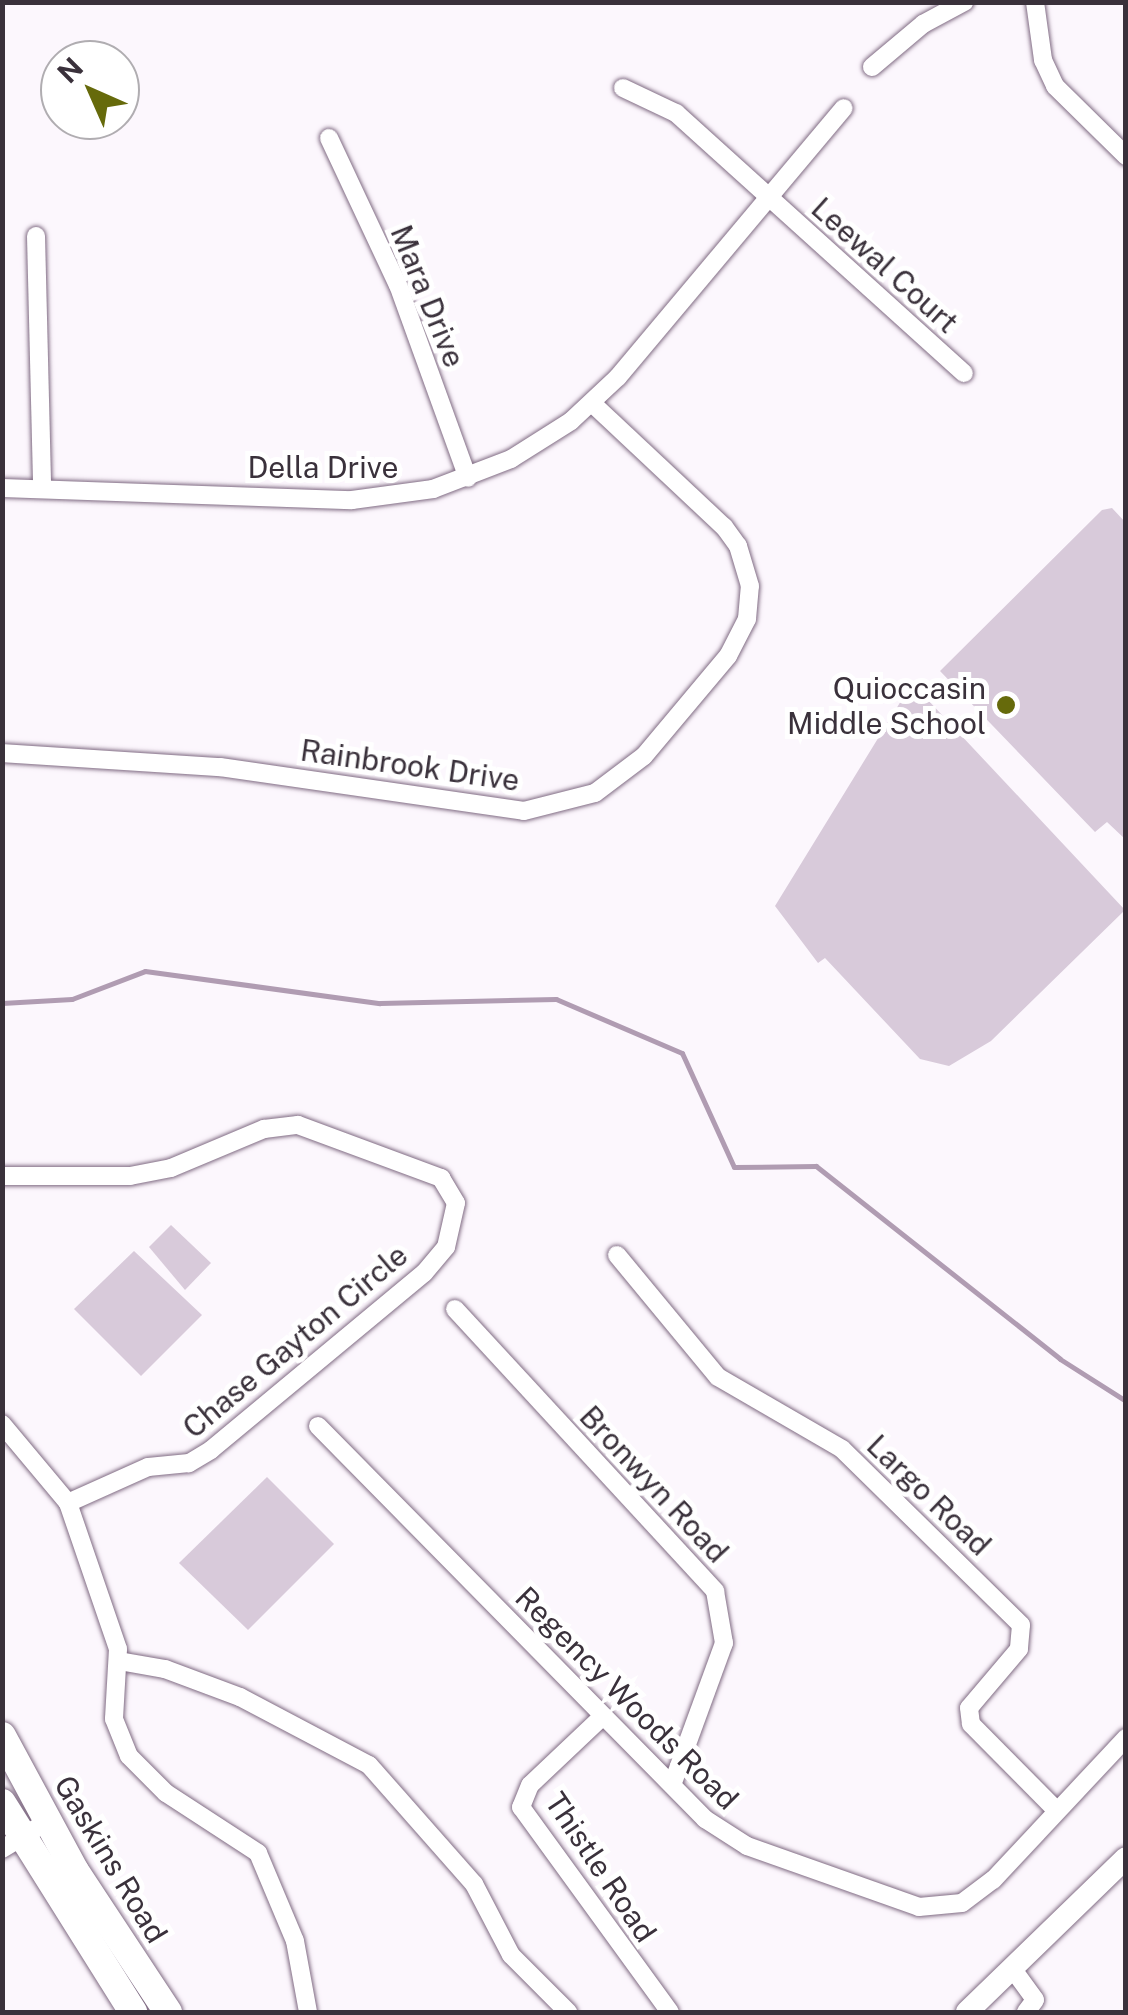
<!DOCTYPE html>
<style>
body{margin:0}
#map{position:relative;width:1128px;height:2015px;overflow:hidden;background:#fcf7fd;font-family:"Public Sans",sans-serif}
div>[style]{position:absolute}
.green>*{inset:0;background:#d8cada}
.stream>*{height:5px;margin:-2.5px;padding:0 2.5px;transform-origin:2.5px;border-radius:2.5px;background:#b09cb2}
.roads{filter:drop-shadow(0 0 2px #806b83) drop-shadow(0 0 2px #806b83)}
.street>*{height:18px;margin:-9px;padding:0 9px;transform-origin:9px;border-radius:9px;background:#fff}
.secondary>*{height:22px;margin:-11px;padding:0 11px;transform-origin:11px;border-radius:11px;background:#fff}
.primary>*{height:28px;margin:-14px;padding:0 14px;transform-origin:14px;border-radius:14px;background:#fff}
.dots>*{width:28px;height:28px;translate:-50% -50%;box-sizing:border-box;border:5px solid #fff;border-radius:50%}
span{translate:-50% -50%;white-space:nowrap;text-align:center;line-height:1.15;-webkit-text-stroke:10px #fff;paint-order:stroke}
.street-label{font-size:30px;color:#3a313b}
.poi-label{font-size:30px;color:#3a313b}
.right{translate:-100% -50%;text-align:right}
.frame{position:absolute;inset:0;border:5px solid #3a313b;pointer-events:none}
.north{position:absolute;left:40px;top:40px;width:100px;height:100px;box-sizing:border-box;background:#fff;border:2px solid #b0adb1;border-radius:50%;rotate:315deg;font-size:28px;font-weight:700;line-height:40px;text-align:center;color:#3a313b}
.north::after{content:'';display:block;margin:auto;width:35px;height:45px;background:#666a0b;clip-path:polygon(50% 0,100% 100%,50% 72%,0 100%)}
</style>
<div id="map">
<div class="green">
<div style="clip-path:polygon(1112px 508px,1126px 523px,1125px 839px,1107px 822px,1095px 832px,940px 671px,1102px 510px)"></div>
<div style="clip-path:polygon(912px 683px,1125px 910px,991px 1041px,949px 1066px,920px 1059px,825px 958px,818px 963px,775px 906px)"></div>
<div style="clip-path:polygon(171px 1225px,211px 1263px,185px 1290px,149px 1247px)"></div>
<div style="clip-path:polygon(134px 1251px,202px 1315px,141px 1376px,74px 1309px)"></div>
<div style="clip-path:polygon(267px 1477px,334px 1544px,248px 1630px,179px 1563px)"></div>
</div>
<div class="stream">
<div style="left:2px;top:1003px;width:70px;rotate:-3.3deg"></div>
<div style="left:72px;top:999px;width:78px;rotate:-21deg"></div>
<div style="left:145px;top:971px;width:237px;rotate:7.8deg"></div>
<div style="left:380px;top:1003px;width:176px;rotate:-1.3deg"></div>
<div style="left:556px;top:999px;width:137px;rotate:23.2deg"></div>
<div style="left:682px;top:1053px;width:125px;rotate:65.5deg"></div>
<div style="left:734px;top:1167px;width:82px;rotate:-0.7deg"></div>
<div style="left:816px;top:1166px;width:311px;rotate:38.3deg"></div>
<div style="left:1060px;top:1359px;width:78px;rotate:32.5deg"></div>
</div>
<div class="roads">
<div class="street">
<div style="left:1035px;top:2px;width:59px;rotate:82.1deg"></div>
<div style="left:1043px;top:60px;width:29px;rotate:65deg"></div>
<div style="left:1055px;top:86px;width:100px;rotate:44.6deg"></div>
<div style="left:872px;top:67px;width:67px;rotate:-40.1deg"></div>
<div style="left:923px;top:24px;width:47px;rotate:-28.2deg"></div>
<div style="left:623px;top:88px;width:59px;rotate:25.3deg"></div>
<div style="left:676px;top:113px;width:388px;rotate:42.1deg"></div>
<div style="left:329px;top:138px;width:162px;rotate:64.9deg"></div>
<div style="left:398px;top:285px;width:205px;rotate:70.1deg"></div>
<div style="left:36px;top:236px;width:251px;rotate:88.6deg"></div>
<div style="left:2px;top:488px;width:350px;rotate:2deg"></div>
<div style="left:352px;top:500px;width:82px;rotate:-7.7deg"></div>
<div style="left:433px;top:489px;width:84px;rotate:-21deg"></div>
<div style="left:511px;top:459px;width:71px;rotate:-32.3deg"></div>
<div style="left:571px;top:421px;width:64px;rotate:-43.1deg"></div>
<div style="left:618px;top:377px;width:351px;rotate:-50deg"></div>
<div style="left:2px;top:753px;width:218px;rotate:3.7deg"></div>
<div style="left:220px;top:767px;width:307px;rotate:8.2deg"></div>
<div style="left:524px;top:811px;width:73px;rotate:-14.2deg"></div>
<div style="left:595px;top:793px;width:61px;rotate:-37.1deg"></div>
<div style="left:644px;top:756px;width:131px;rotate:-50deg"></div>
<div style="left:728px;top:656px;width:42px;rotate:-62.8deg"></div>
<div style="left:747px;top:619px;width:33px;rotate:-85deg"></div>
<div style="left:750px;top:586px;width:42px;rotate:-106.7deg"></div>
<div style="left:738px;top:546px;width:24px;rotate:-126deg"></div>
<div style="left:724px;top:527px;width:181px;rotate:-136.8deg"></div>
<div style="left:2px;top:1176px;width:128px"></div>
<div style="left:130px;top:1176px;width:42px;rotate:-11deg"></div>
<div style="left:171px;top:1168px;width:101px;rotate:-22.8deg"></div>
<div style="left:264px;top:1129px;width:34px;rotate:-7deg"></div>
<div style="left:298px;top:1125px;width:153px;rotate:20.3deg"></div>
<div style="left:441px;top:1178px;width:29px;rotate:59deg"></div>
<div style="left:456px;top:1203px;width:45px;rotate:102.8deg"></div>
<div style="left:446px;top:1247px;width:34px;rotate:130deg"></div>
<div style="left:424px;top:1273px;width:277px;rotate:140.3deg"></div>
<div style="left:211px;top:1450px;width:26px;rotate:149deg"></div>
<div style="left:189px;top:1463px;width:41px;rotate:174.4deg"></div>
<div style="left:148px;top:1467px;width:88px;rotate:155.8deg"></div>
<div style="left:617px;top:1255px;width:158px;rotate:50.4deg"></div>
<div style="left:718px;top:1377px;width:143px;rotate:30.1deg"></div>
<div style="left:842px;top:1449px;width:251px;rotate:44.5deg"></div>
<div style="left:1021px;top:1625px;width:24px;rotate:95deg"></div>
<div style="left:1019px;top:1649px;width:77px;rotate:130.3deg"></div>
<div style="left:969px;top:1708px;width:16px;rotate:83deg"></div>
<div style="left:971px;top:1724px;width:122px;rotate:45.3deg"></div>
<div style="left:455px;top:1309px;width:384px;rotate:47.3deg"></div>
<div style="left:715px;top:1591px;width:53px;rotate:80.2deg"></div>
<div style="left:724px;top:1643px;width:151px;rotate:110.1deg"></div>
<div style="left:2px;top:1424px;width:103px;rotate:50.1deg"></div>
<div style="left:68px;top:1503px;width:154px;rotate:71.1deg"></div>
<div style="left:118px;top:1649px;width:70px;rotate:93.3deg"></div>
<div style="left:114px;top:1719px;width:40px;rotate:68deg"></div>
<div style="left:129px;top:1756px;width:52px;rotate:45deg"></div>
<div style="left:166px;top:1793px;width:110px;rotate:33.1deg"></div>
<div style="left:258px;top:1853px;width:95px;rotate:67.2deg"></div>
<div style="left:295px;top:1941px;width:72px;rotate:79.6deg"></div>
<div style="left:318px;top:1426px;width:552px;rotate:45.44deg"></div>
<div style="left:705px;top:1819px;width:50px;rotate:32.7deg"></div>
<div style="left:747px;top:1846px;width:182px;rotate:19.5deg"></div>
<div style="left:919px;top:1907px;width:43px;rotate:-5.3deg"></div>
<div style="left:962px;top:1903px;width:39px;rotate:-37deg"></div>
<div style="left:993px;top:1880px;width:195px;rotate:-46.9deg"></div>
<div style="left:119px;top:1661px;width:47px;rotate:9.9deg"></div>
<div style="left:165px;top:1669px;width:80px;rotate:20.5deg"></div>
<div style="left:240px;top:1697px;width:146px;rotate:27.8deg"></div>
<div style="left:369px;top:1765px;width:159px;rotate:48.6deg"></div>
<div style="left:474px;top:1884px;width:80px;rotate:62.5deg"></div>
<div style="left:511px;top:1955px;width:81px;rotate:45deg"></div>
<div style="left:603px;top:1716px;width:100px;rotate:136.6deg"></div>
<div style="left:530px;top:1785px;width:24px;rotate:112deg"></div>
<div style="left:521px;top:1807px;width:253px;rotate:54deg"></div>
<div style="left:2px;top:1849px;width:54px;rotate:-31.3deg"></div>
<div style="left:1012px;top:1968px;width:39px;rotate:54deg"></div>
<div style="left:1035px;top:2000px;width:15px;rotate:127deg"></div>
</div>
<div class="secondary">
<div style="left:967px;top:2012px;width:221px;rotate:-44.1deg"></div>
</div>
<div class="primary">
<div style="left:2px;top:1736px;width:153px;rotate:61.6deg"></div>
<div style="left:75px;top:1871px;width:169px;rotate:56.6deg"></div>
<div style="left:2px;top:1803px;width:247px;rotate:57.9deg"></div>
</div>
</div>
<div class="dots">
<div style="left:1006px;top:705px;background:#666a0b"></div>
</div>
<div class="street-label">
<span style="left:885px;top:265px;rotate:42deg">Leewal Court</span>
<span style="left:428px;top:296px;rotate:68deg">Mara Drive</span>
<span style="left:323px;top:467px">Della Drive</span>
<span style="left:410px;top:765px;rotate:8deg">Rainbrook Drive</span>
<span style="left:295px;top:1341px;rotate:-40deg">Chase Gayton Circle</span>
<span style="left:654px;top:1484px;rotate:47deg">Bronwyn Road</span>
<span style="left:929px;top:1495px;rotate:44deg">Largo Road</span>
<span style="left:627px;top:1698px;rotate:45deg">Regency Woods Road</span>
<span style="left:111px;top:1859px;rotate:59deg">Gaskins Road</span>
<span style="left:601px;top:1867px;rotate:56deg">Thistle Road</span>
</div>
<div class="poi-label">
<span class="right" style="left:986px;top:705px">Quioccasin<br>Middle School</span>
</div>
<div class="frame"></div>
<div class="north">N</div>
</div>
